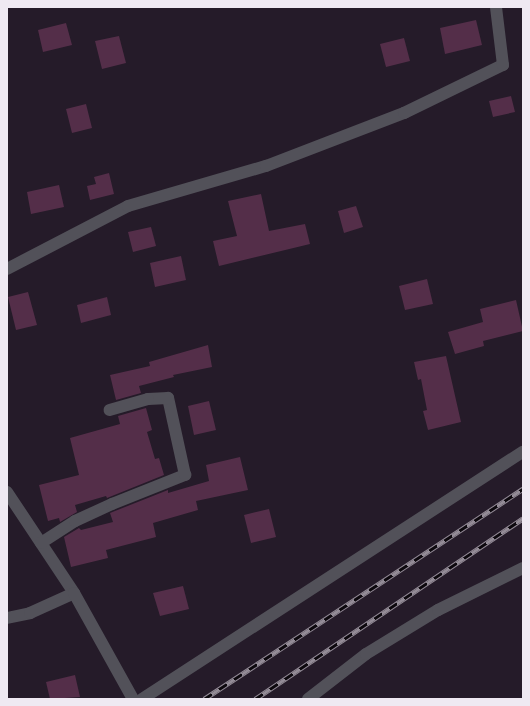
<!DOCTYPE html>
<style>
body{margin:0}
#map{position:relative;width:530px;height:706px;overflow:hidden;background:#251b29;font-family:Signika,sans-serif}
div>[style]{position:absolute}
.building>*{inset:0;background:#542e49}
.street>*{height:12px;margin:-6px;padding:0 6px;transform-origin:6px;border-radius:6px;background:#525159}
.rail>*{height:4.5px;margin-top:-2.25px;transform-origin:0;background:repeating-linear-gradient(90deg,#0c080d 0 9px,#948c97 0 18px);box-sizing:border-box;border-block:1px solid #948c97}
span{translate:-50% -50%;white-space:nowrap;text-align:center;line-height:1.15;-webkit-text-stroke:3px #0c080d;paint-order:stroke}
.frame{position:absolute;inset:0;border:8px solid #efe9f2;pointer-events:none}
</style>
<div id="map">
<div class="building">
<div style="clip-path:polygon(476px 20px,482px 45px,445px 54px,440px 28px)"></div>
<div style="clip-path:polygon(66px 23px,72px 45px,43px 52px,38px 30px)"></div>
<div style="clip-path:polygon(119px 36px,126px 63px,102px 69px,95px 41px)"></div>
<div style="clip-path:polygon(404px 38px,410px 61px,386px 67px,380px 44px)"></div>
<div style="clip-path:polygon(511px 96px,515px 112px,493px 117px,489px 101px)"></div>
<div style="clip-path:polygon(86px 104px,92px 128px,72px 133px,66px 109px)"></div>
<div style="clip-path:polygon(109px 173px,114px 194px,90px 200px,87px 186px,96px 184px,94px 177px)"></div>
<div style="clip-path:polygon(59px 185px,64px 207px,31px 214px,27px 192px)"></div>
<div style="clip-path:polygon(261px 194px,269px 231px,305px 224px,310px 244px,219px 266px,213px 241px,237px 236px,228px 201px)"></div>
<div style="clip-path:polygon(356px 206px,363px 227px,344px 233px,338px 211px)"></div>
<div style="clip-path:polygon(151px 227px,156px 246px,133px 252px,128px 232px)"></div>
<div style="clip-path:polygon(181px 256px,186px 280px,155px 287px,150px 263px)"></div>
<div style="clip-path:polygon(427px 279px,433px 304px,405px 310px,399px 286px)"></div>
<div style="clip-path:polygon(28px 292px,37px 325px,16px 330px,8px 297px)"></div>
<div style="clip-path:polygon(107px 297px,111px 315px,81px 323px,77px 305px)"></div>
<div style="clip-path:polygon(516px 300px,523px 331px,483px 341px,484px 346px,455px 354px,448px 332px,483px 322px,480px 309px)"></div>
<div style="clip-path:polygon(208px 345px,212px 367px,173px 375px,174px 377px,139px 386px,141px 393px,116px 400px,110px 375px,150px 366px,149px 362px)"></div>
<div style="clip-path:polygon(446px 356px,461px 422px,428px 430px,423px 411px,427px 410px,421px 379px,418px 380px,414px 362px)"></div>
<div style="clip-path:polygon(209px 401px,216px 430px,194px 435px,188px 406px)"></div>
<div style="clip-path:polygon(146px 408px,152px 430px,147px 432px,155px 459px,159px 458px,164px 475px,107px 498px,106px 496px,75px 505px,77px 512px,60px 522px,59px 518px,48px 521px,39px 485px,79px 475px,70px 438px,120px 424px,118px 416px)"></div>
<div style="clip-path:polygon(240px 457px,248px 490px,196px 501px,198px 510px,153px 523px,156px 537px,106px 550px,108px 558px,71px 567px,64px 537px,79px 528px,81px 530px,113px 522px,110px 513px,115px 511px,168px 490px,168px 493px,209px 481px,206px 465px)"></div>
<div style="clip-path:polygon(269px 509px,276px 537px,251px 543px,244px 515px)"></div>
<div style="clip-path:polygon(183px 586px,189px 609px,160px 616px,153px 593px)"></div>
<div style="clip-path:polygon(75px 675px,80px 697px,50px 699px,46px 682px)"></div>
</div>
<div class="street">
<div style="left:7px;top:269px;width:136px;rotate:-27.5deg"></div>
<div style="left:128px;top:206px;width:144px;rotate:-16.2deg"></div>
<div style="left:266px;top:166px;width:148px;rotate:-21deg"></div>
<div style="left:404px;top:113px;width:110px;rotate:-25.9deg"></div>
<div style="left:503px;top:65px;width:58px;rotate:-96.9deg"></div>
<div style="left:7px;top:492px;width:121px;rotate:56.4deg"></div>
<div style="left:41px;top:543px;width:40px;rotate:-32.9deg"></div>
<div style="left:75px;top:521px;width:41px;rotate:-24.7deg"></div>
<div style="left:112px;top:504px;width:79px;rotate:-21.7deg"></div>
<div style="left:185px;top:475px;width:79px;rotate:-102.4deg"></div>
<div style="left:168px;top:398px;width:20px;rotate:177deg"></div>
<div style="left:148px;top:399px;width:40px;rotate:164deg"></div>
<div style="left:7px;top:618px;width:24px;rotate:-12deg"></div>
<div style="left:30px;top:613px;width:48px;rotate:-24.4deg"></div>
<div style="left:74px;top:593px;width:121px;rotate:60.9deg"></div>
<div style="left:142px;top:699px;width:454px;rotate:-33deg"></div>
<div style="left:308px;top:699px;width:73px;rotate:-37.8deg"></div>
<div style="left:366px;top:654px;width:84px;rotate:-31.4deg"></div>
<div style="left:438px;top:610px;width:95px;rotate:-26.3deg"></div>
</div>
<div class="rail">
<div style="left:204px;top:699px;width:382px;rotate:-33.4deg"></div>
<div style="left:255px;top:699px;width:323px;rotate:-34deg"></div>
</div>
<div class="frame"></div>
</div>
